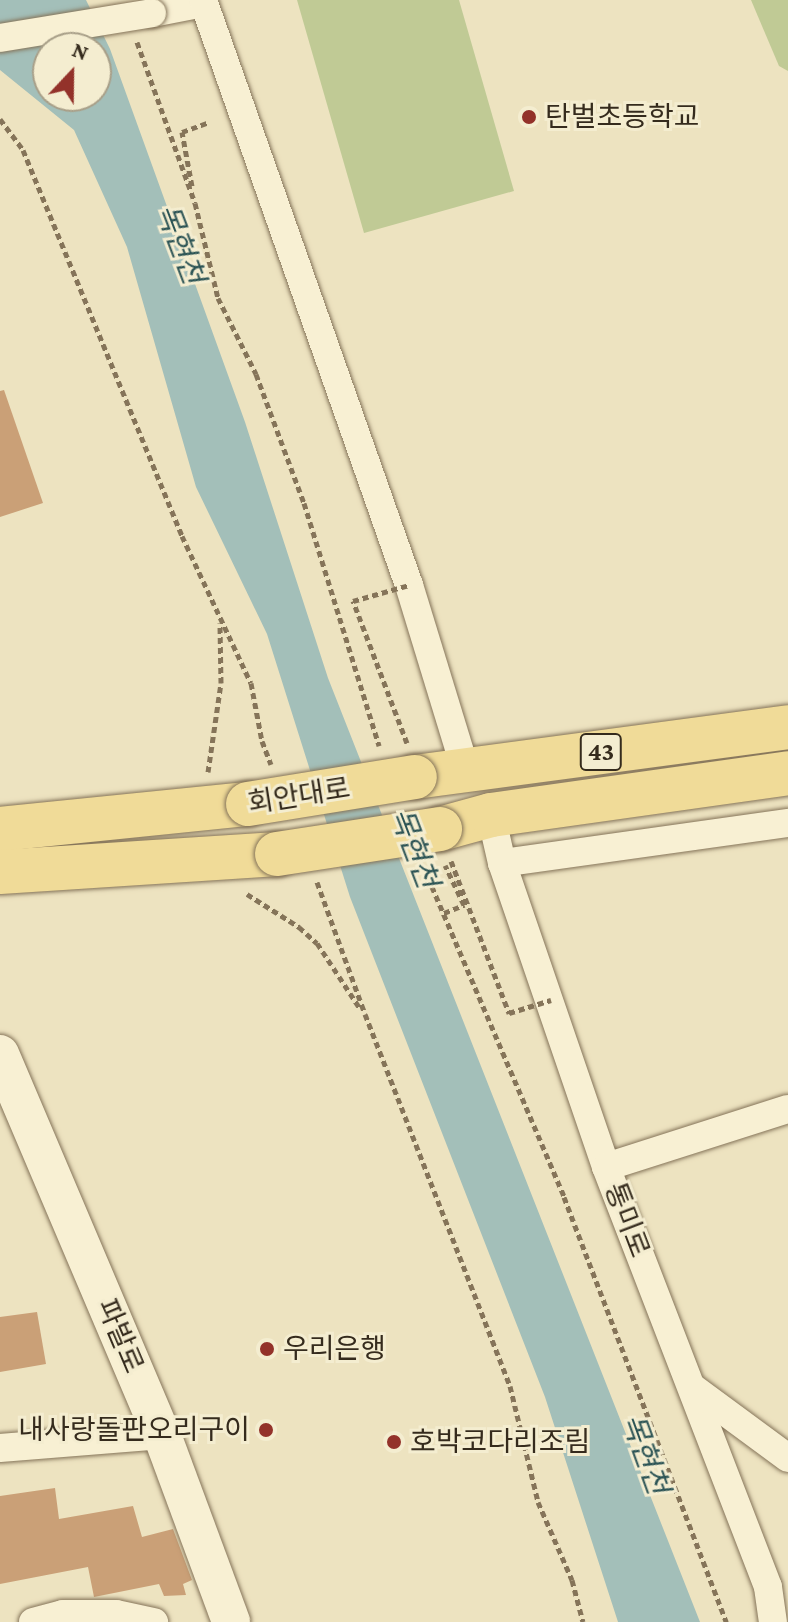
<!DOCTYPE html>
<meta charset="utf-8">
<style>
body{margin:0}
#map{position:relative;width:788px;height:1622px;overflow:hidden;background:#ede3c0;font-family:"Crimson Pro","Noto Sans KR",serif}
div>[style]{position:absolute}
.green>*{inset:0;background:#c0ca95}
.water>*{inset:0;background:#a3bfb9}
.building>*{inset:0;background:#caa077}
.path>*{height:5px;margin-top:-2.5px;transform-origin:0;background:repeating-linear-gradient(90deg,#857459 0 6px,transparent 0 10px)}
.roads{filter:drop-shadow(0 0 2px #857459) drop-shadow(0 0 2px #857459)}
.minor>*{height:28px;margin:-14px;padding:0 14px;transform-origin:14px;border-radius:14px;background:#f8f0d3}
.secondary>*{height:38px;margin:-19px;padding:0 19px;transform-origin:19px;border-radius:19px;background:#f8f0d3}
.primary>*{height:44px;margin:-22px;padding:0 22px;transform-origin:22px;border-radius:22px;background:#f0db98}
.path-bridge>*{height:5px;margin-top:-2.5px;transform-origin:0;background:repeating-linear-gradient(90deg,#857459 0 6px,transparent 0 10px)}
.bridges{filter:drop-shadow(0 0 2px #857459) drop-shadow(0 0 2px #857459)}
.minor-bridge>*{height:28px;margin:-14px;padding:0 14px;transform-origin:14px;border-radius:14px;background:#f8f0d3}
.primary-bridge>*{height:44px;margin:-22px;padding:0 22px;transform-origin:22px;border-radius:22px;background:#f0db98}
.dots>*{width:22px;height:22px;translate:-50% -50%;box-sizing:border-box;border:4px solid #f4edd0;border-radius:50%}
span{translate:-50% -50%;white-space:nowrap;text-align:center;line-height:1.15;-webkit-text-stroke:6px #f4edd0;paint-order:stroke}
.shield-label span{padding:2px 6px;background:#f4edd0;border:2px solid;border-radius:6px;-webkit-text-stroke-width:0}
.shield-label{font-size:26px;color:#352b1d;font-weight:700}
.poi-label{font-size:28px;color:#352b1d}
.left{translate:0 -50%;text-align:left}
.right{translate:-100% -50%;text-align:right}
.street-label{font-size:28px;color:#352b1d}
.water-label{font-size:30px;color:#2c5455;font-style:italic}
.north{position:absolute;left:32px;top:32px;width:80px;height:80px;box-sizing:border-box;background:#f4edd0;border:2px solid #a89f88;border-radius:50%;rotate:22deg;font-size:22px;font-weight:700;line-height:32px;text-align:center;color:#352b1d}
.north::after{content:'';display:block;margin:auto;width:28px;height:36px;background:#93322a;clip-path:polygon(50% 0,100% 100%,50% 72%,0 100%)}
</style>
<div id="map">
<div class="green">
<div style="clip-path:polygon(297px 0,459px 0,514px 191px,364px 233px)"></div>
<div style="clip-path:polygon(751px 0,788px 0,788px 71px,779px 66px)"></div>
</div>
<div class="water">
<div style="clip-path:polygon(evenodd,0 0,86px 0,110px 49px,245px 422px,328px 678px,700px 1622px,618px 1622px,545px 1397px,350px 897px,267px 634px,196px 487px,127px 247px,74px 130px,0 70px,0 0,48px 48px,96px 48px,96px 96px,48px 96px,48px 48px)"></div>
</div>
<div class="building">
<div style="clip-path:polygon(4px 390px,43px 503px,0 517px,0 391px)"></div>
<div style="clip-path:polygon(37px 1312px,46px 1364px,0 1372px,0 1317px)"></div>
<div style="clip-path:polygon(55px 1488px,59px 1519px,133px 1506px,142px 1537px,173px 1529px,192px 1580px,183px 1584px,186px 1595px,164px 1596px,159px 1584px,94px 1597px,88px 1567px,0 1584px,0 1496px)"></div>
</div>
<div class="path">
<div style="left:137px;top:42px;width:171px;rotate:70.2deg"></div>
<div style="left:195px;top:203px;width:98px;rotate:76.4deg"></div>
<div style="left:218px;top:298px;width:85px;rotate:63.4deg"></div>
<div style="left:256px;top:374px;width:138px;rotate:69.6deg"></div>
<div style="left:304px;top:503px;width:254px;rotate:72.8deg"></div>
<div style="left:0;top:119px;width:39px;rotate:53deg"></div>
<div style="left:23px;top:150px;width:417px;rotate:67.6deg"></div>
<div style="left:182px;top:536px;width:162px;rotate:64.9deg"></div>
<div style="left:251px;top:683px;width:59px;rotate:79.3deg"></div>
<div style="left:262px;top:741px;width:25px;rotate:69deg"></div>
<div style="left:192px;top:186px;width:55px;rotate:-100.5deg"></div>
<div style="left:182px;top:132px;width:27px;rotate:-20deg"></div>
<div style="left:208px;top:772px;width:90px;rotate:-81.7deg"></div>
<div style="left:221px;top:683px;width:60px;rotate:-91deg"></div>
<div style="left:424px;top:868px;width:358px;rotate:66.9deg"></div>
<div style="left:564px;top:1197px;width:455px;rotate:69.1deg"></div>
<div style="left:317px;top:882px;width:140px;rotate:70deg"></div>
<div style="left:365px;top:1014px;width:399px;rotate:68.7deg"></div>
<div style="left:510px;top:1386px;width:119px;rotate:76.4deg"></div>
<div style="left:538px;top:1502px;width:85px;rotate:66.4deg"></div>
<div style="left:572px;top:1580px;width:43px;rotate:75.3deg"></div>
<div style="left:247px;top:894px;width:62px;rotate:32.4deg"></div>
<div style="left:299px;top:927px;width:24px;rotate:42deg"></div>
<div style="left:317px;top:943px;width:77px;rotate:56.7deg"></div>
<div style="left:444px;top:913px;width:22px;rotate:-22deg"></div>
<div style="left:464px;top:905px;width:44px;rotate:-115.4deg"></div>
</div>
<div class="roads">
<div class="minor">
<div style="left:152px;top:13px;width:53px;rotate:-10.9deg"></div>
<div style="left:204px;top:3px;width:617px;rotate:70.6deg"></div>
<div style="left:409px;top:585px;width:191px;rotate:73deg"></div>
<div style="left:491px;top:815px;width:49px;rotate:77.1deg"></div>
<div style="left:502px;top:863px;width:321px;rotate:71.1deg"></div>
<div style="left:606px;top:1167px;width:450px;rotate:68.9deg"></div>
<div style="left:768px;top:1587px;width:35px;rotate:82deg"></div>
<div style="left:502px;top:863px;width:289px;rotate:-8deg"></div>
<div style="left:606px;top:1167px;width:191px;rotate:-17.7deg"></div>
<div style="left:693px;top:1388px;width:118px;rotate:36.4deg"></div>
<div style="left:0;top:1448px;width:163px;rotate:-4.6deg"></div>
<div style="left:33px;top:1622px;width:31px;rotate:-15deg"></div>
<div style="left:63px;top:1614px;width:53px"></div>
<div style="left:116px;top:1614px;width:39px;rotate:12deg"></div>
</div>
<div class="secondary">
<div style="left:0;top:1054px;width:414px;rotate:67deg"></div>
<div style="left:162px;top:1435px;width:199px;rotate:69.7deg"></div>
</div>
<div class="primary">
<div style="left:415px;top:777px;width:376px;rotate:-7.6deg"></div>
<div style="left:0;top:829px;width:249px;rotate:-5.8deg"></div>
<div style="left:440px;top:829px;width:53px;rotate:-15.4deg"></div>
<div style="left:491px;top:815px;width:300px;rotate:-8deg"></div>
<div style="left:0;top:872px;width:278px;rotate:-3.7deg"></div>
</div>
</div>
<div class="path-bridge">
<div style="left:407px;top:743px;width:152px;rotate:-110.8deg"></div>
<div style="left:353px;top:601px;width:58px;rotate:-15.9deg"></div>
<div style="left:451px;top:861px;width:163px;rotate:69.1deg"></div>
<div style="left:509px;top:1013px;width:44px;rotate:-17.2deg"></div>
</div>
<div class="bridges">
<div class="minor-bridge">
<div style="left:0;top:38px;width:154px;rotate:-9.3deg"></div>
</div>
<div class="primary-bridge">
<div style="left:248px;top:804px;width:169px;rotate:-9.2deg"></div>
<div style="left:277px;top:854px;width:165px;rotate:-8.7deg"></div>
</div>
</div>
<div class="dots">
<div style="left:529px;top:117px;background:#93322a"></div>
<div style="left:267px;top:1349px;background:#93322a"></div>
<div style="left:266px;top:1430px;background:#93322a"></div>
<div style="left:394px;top:1442px;background:#93322a"></div>
</div>
<div class="shield-label">
<span style="left:601px;top:752px">43</span>
</div>
<div class="poi-label">
<span class="left" style="left:545px;top:117px">탄벌초등학교</span>
<span class="left" style="left:283px;top:1349px">우리은행</span>
<span class="right" style="left:250px;top:1430px">내사랑돌판오리구이</span>
<span class="left" style="left:410px;top:1442px">호박코다리조림</span>
</div>
<div class="street-label">
<span style="left:299px;top:796px;rotate:-9deg">회안대로</span>
<span style="left:627px;top:1220px;rotate:69deg">통미로</span>
<span style="left:120px;top:1336px;rotate:67deg">파발로</span>
</div>
<div class="water-label">
<span style="left:180px;top:244px;rotate:69deg">목현천</span>
<span style="left:414px;top:848px;rotate:69deg">목현천</span>
<span style="left:645px;top:1454px;rotate:70deg">목현천</span>
</div>
<div class="north">N</div>
</div>
